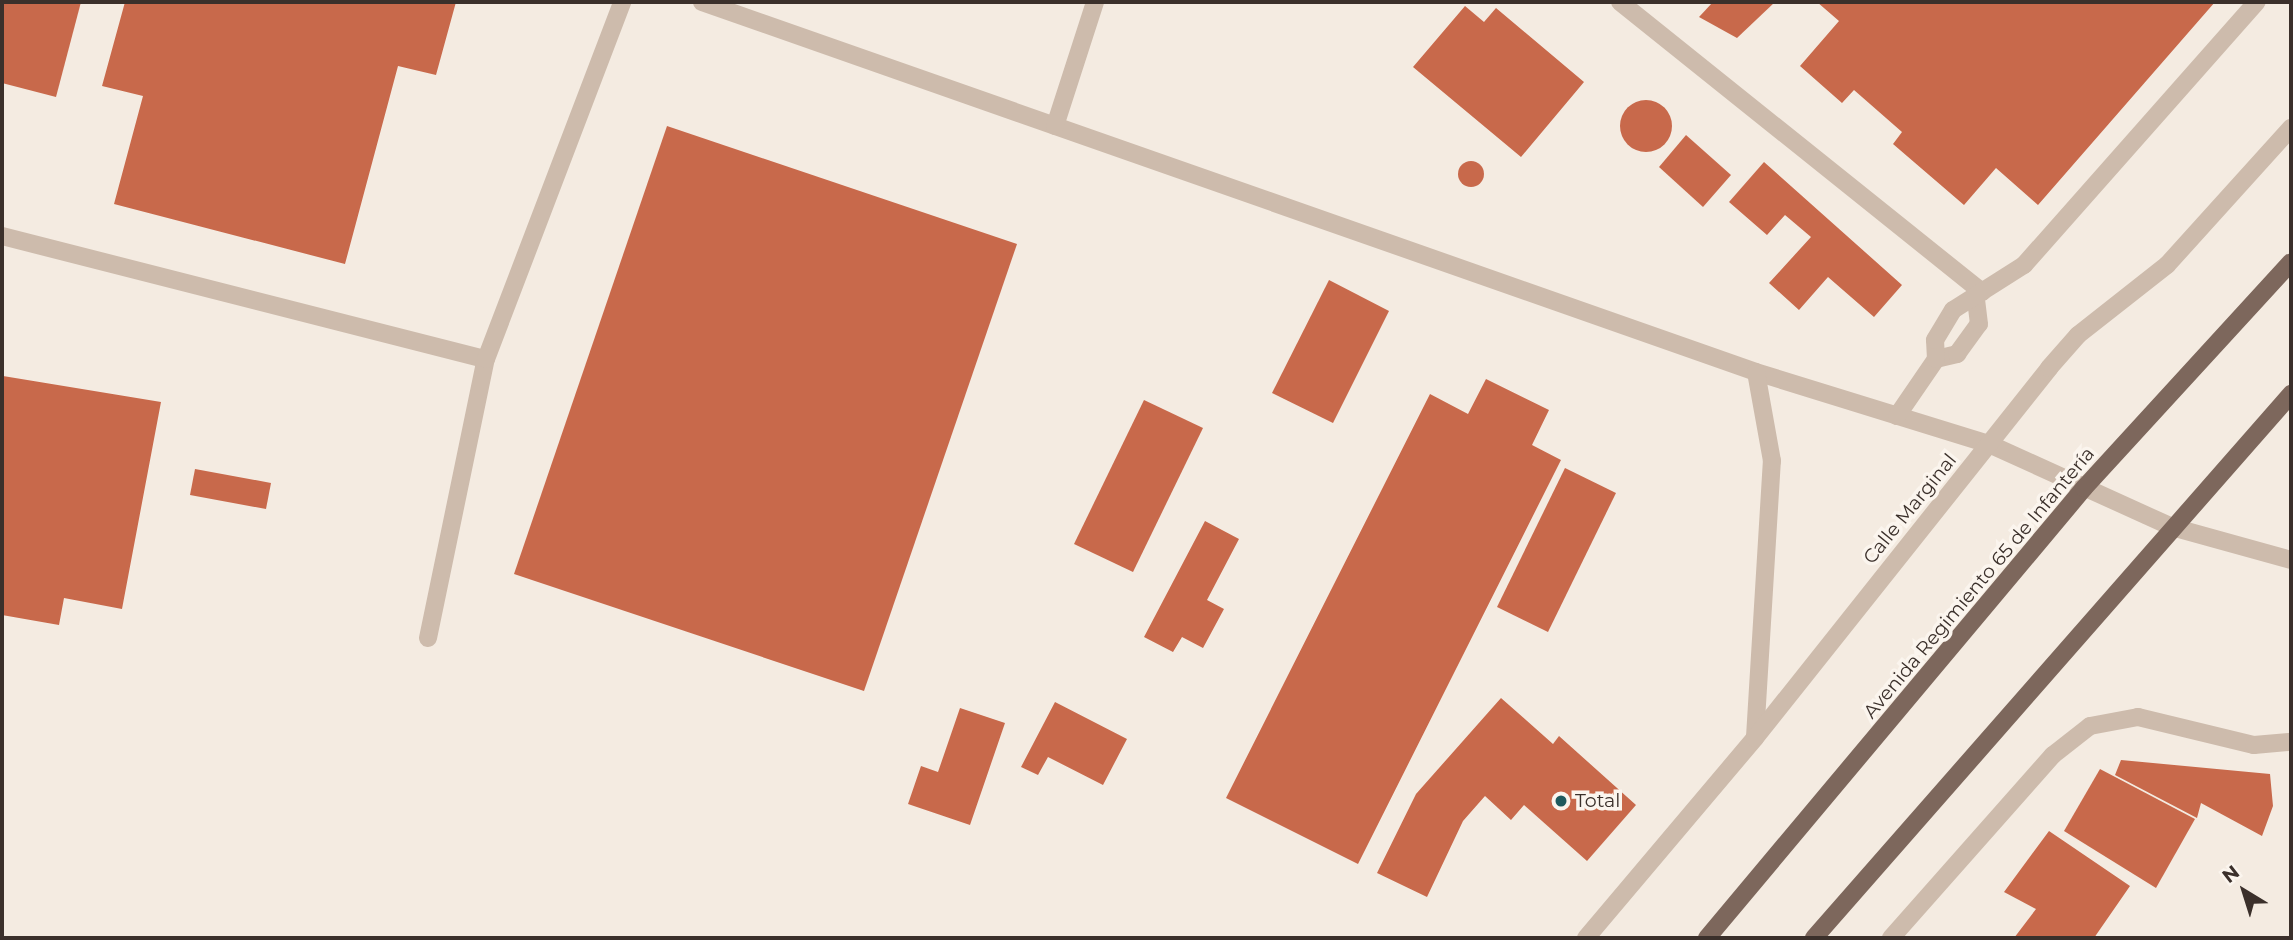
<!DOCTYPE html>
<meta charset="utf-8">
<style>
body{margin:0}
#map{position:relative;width:2293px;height:940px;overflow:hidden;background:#f4ebe1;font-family:Montserrat,sans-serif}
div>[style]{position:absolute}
.building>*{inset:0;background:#c8694b}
.round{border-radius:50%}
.minor>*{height:18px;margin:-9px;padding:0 9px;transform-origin:9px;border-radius:9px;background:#cdbbac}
.major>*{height:18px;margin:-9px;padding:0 9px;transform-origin:9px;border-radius:9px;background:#7d675c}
.dots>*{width:19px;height:19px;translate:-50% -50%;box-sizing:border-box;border:4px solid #fbf5ee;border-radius:50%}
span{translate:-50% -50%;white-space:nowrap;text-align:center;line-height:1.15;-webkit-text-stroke:7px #fbf5ee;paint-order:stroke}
.street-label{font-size:19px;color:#3b302b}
.poi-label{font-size:19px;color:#3b302b}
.left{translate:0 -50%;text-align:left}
.frame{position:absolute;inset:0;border:4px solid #3b302b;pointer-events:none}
.north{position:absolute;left:2209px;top:856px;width:70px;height:70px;-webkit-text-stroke:5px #fbf5ee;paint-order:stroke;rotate:322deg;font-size:19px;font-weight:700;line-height:28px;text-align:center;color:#3b302b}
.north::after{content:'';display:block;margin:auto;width:24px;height:32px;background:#3b302b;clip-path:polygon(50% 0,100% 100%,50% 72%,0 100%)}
</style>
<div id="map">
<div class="building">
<div style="clip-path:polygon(2px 2px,81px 2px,56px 97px,2px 83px)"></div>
<div style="clip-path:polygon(125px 2px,456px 2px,436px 75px,398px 66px,345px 264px,114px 204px,143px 96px,102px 86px)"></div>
<div style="clip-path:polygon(1713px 2px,1775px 2px,1737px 38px,1699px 17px)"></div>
<div style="clip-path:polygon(1817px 2px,2215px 2px,2038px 205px,1996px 168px,1964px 205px,1893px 144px,1902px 132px,1854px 90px,1842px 103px,1800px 66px,1839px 21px)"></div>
<div style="clip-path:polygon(1465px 6px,1484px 22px,1496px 8px,1584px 82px,1521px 157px,1413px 67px)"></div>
<div class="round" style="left:1620px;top:100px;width:52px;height:52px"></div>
<div style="clip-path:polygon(667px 126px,1017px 244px,864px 691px,514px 574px)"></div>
<div style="clip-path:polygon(1686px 135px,1731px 175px,1703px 207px,1659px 167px)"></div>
<div class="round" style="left:1458px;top:161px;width:26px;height:26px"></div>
<div style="clip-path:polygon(1764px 162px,1902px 285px,1874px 317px,1828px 277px,1799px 310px,1769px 283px,1811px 237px,1785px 215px,1767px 235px,1729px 202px)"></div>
<div style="clip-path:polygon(1329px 280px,1389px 311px,1333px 423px,1272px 393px)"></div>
<div style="clip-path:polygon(3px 376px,161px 402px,122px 609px,64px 598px,59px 625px,2px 615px)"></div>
<div style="clip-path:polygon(1486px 379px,1549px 410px,1532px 445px,1561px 460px,1358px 864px,1226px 798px,1430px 394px,1468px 414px)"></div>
<div style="clip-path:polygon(1144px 400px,1203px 428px,1133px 572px,1074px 544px)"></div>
<div style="clip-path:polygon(1565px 468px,1616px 493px,1548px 632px,1497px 607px)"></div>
<div style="clip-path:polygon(195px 469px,271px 483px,266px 509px,190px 495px)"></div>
<div style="clip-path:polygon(1205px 521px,1239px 539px,1207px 600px,1224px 609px,1203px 648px,1182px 637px,1173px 652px,1144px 637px)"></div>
<div style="clip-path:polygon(1501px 698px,1553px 744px,1559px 736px,1636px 805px,1587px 861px,1524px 805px,1511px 820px,1485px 796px,1463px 821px,1427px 897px,1377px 873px,1416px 794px)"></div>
<div style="clip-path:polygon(1055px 702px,1127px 739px,1103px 785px,1048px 757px,1038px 775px,1021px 767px)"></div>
<div style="clip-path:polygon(960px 708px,1005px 723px,970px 825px,908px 804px,921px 766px,938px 772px)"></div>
<div style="clip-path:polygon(2121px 760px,2270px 774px,2273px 806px,2262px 836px,2201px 803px,2197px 818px,2115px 775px)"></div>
<div style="clip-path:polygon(2100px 769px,2195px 819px,2156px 888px,2064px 831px)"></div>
<div style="clip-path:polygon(2049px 831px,2130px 886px,2094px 938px,2014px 938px,2036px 909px,2004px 892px)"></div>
</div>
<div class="minor">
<div style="left:702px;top:2px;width:1117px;rotate:19.34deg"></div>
<div style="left:1756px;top:372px;width:244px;rotate:17.2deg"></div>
<div style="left:1989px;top:444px;width:201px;rotate:24.4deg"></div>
<div style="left:2172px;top:527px;width:123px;rotate:15.5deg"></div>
<div style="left:1620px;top:2px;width:464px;rotate:38.7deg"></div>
<div style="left:1055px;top:126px;width:130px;rotate:-72.1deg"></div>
<div style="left:2px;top:236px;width:499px;rotate:14.3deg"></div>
<div style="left:1936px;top:359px;width:22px;rotate:-13deg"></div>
<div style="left:1957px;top:354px;width:37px;rotate:-54deg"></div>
<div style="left:1979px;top:324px;width:23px;rotate:-97deg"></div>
<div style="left:1897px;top:416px;width:69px;rotate:-55.6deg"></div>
<div style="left:1936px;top:359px;width:19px;rotate:-93deg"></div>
<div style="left:1935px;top:340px;width:35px;rotate:-59deg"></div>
<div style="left:1953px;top:310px;width:84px;rotate:-32.4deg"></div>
<div style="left:2024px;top:265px;width:351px;rotate:-48.5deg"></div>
<div style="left:428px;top:638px;width:285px;rotate:-78.3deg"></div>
<div style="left:486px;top:359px;width:382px;rotate:-69.1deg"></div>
<div style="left:1755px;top:737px;width:277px;rotate:-86.5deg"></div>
<div style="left:1772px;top:461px;width:90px;rotate:-100.2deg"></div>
<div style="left:1586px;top:938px;width:262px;rotate:-49.8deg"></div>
<div style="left:1755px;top:738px;width:473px;rotate:-51.5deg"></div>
<div style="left:2049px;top:368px;width:44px;rotate:-48.7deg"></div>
<div style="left:2078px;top:335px;width:113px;rotate:-38.2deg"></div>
<div style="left:2167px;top:265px;width:185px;rotate:-47.9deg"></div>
<div style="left:1891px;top:938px;width:244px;rotate:-48.5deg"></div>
<div style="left:2053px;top:755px;width:47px;rotate:-38.1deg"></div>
<div style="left:2090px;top:726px;width:49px;rotate:-10.6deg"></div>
<div style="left:2138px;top:717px;width:119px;rotate:13.6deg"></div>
<div style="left:2254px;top:745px;width:37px;rotate:-5deg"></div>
</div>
<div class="major">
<div style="left:1707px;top:938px;width:587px;rotate:-50.04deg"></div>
<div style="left:2084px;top:488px;width:306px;rotate:-47.5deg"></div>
<div style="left:1814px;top:938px;width:724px;rotate:-48.75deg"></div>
</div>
<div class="dots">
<div style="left:1561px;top:801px;background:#1f5a5e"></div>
</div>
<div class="street-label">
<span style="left:1910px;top:509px;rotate:-51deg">Calle Marginal</span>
<span style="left:1979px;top:583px;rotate:-50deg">Avenida Regimiento 65 de Infantería</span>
</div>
<div class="poi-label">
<span class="left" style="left:1575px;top:801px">Total</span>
</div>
<div class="frame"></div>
<div class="north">N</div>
</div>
